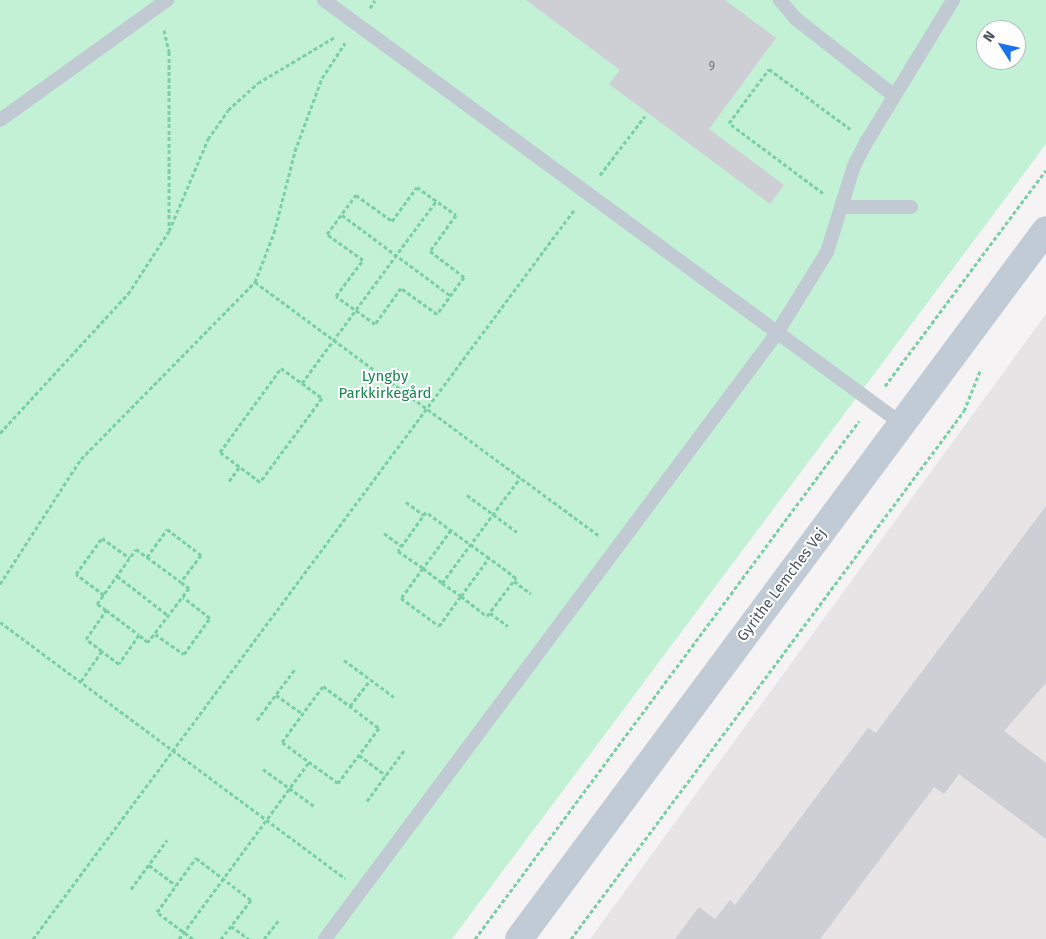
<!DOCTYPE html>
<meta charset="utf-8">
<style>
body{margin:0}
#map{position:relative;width:1046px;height:939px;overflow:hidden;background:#f5f3f3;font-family:"Fira Sans",sans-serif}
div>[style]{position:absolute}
.education>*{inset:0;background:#e6e4e5}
.green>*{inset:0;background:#c3f1d5}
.building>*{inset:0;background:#cdcfd5}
.path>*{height:3px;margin-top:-1.5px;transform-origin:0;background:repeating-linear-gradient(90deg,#7ad0a6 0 4px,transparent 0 6.5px)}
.lane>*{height:14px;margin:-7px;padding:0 7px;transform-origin:7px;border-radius:7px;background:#c1cad2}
.secondary>*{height:28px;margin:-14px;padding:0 14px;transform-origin:14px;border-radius:14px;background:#c1cbd6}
span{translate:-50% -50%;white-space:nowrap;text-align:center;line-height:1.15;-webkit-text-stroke:4px #fff;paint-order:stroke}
.number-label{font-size:12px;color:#6b747e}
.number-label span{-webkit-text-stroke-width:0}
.park-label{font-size:15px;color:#17864f}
.street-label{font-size:15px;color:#4a5661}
.north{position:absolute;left:976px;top:20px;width:50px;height:50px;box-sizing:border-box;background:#fff;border:1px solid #b7bbc0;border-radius:50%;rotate:305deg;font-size:14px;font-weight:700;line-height:20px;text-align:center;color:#4a5661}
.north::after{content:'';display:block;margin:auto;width:18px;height:22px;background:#1a73e8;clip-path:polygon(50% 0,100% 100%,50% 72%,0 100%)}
</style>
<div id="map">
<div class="education">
<div style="clip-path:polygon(1046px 314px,1046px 939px,590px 939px)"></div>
</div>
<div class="green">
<div style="clip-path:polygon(evenodd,0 0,1046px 0,1046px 144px,452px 939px,0 939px,0 0,986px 30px,1016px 30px,1016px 60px,986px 60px,986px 30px)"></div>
</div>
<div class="building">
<div style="clip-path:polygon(526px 0,725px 0,776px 38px,709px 129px,784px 185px,770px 204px,609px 84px,620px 70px)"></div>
<div style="clip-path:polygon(1046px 506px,1046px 683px,1004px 731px,1046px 763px,1046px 839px,959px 774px,944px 794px,934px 787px,820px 939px,675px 939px,699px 907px,715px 919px,730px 900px,735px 905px,868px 728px,876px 733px)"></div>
</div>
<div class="path">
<div style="left:370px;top:8px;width:9px;rotate:-58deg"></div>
<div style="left:164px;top:30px;width:23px;rotate:77deg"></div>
<div style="left:169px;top:52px;width:176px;rotate:90deg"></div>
<div style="left:600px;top:175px;width:74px;rotate:-52.7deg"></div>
<div style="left:417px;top:187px;width:48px;rotate:35.7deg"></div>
<div style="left:456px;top:215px;width:44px;rotate:125.8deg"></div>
<div style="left:430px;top:251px;width:43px;rotate:37.4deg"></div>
<div style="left:464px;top:277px;width:46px;rotate:126.1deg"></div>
<div style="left:437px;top:314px;width:44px;rotate:-144.2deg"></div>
<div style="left:401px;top:288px;width:44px;rotate:125.8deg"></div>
<div style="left:375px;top:324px;width:48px;rotate:-144.3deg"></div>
<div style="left:336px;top:296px;width:45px;rotate:-53.1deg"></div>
<div style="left:363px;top:260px;width:44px;rotate:-144.2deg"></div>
<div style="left:327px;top:234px;width:49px;rotate:-53.4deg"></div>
<div style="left:356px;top:195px;width:44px;rotate:35.8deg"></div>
<div style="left:392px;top:221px;width:42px;rotate:-53.7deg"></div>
<div style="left:823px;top:193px;width:117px;rotate:-143.3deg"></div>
<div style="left:729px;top:123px;width:67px;rotate:-53.5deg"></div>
<div style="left:769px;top:69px;width:101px;rotate:36.5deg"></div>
<div style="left:342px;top:215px;width:136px;rotate:36.6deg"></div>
<div style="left:255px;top:282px;width:428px;rotate:36.4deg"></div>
<div style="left:302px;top:383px;width:25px;rotate:37deg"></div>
<div style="left:322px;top:398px;width:104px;rotate:126.4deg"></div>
<div style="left:260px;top:482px;width:50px;rotate:-143.1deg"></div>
<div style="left:220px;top:452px;width:104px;rotate:-54deg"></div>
<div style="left:281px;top:368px;width:26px;rotate:36deg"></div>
<div style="left:302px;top:383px;width:226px;rotate:-53.6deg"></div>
<div style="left:885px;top:386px;width:269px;rotate:-53.3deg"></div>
<div style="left:0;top:433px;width:189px;rotate:-47.4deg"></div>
<div style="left:128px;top:294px;width:75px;rotate:-56.9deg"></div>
<div style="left:169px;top:231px;width:100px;rotate:-67deg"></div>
<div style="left:208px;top:139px;width:35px;rotate:-55deg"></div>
<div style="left:228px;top:110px;width:40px;rotate:-42deg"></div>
<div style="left:258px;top:83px;width:90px;rotate:-30.9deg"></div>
<div style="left:229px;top:481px;width:17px;rotate:-54deg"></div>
<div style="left:467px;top:495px;width:62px;rotate:36.5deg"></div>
<div style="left:406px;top:502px;width:22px;rotate:36deg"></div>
<div style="left:451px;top:530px;width:47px;rotate:126.4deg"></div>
<div style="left:423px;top:568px;width:37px;rotate:126deg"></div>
<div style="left:401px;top:598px;width:47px;rotate:36.4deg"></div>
<div style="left:439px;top:626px;width:37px;rotate:-54deg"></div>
<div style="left:461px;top:596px;width:47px;rotate:-53.6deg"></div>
<div style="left:489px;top:558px;width:78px;rotate:-143.9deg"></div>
<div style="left:426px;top:512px;width:48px;rotate:125.7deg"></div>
<div style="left:398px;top:551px;width:30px;rotate:34deg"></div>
<div style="left:423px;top:568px;width:24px;rotate:38deg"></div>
<div style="left:442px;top:583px;width:23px;rotate:34deg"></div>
<div style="left:461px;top:596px;width:33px;rotate:38deg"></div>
<div style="left:487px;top:616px;width:48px;rotate:-52.7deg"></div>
<div style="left:516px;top:578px;width:34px;rotate:-143deg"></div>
<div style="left:384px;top:533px;width:21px;rotate:37deg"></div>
<div style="left:147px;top:557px;width:42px;rotate:36.3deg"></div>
<div style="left:117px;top:576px;width:66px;rotate:37.6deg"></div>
<div style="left:514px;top:581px;width:21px;rotate:37deg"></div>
<div style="left:442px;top:583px;width:131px;rotate:-53.4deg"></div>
<div style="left:0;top:584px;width:149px;rotate:-57.1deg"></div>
<div style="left:81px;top:459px;width:248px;rotate:-45.5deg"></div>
<div style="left:255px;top:282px;width:53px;rotate:-68.8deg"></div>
<div style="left:274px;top:233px;width:85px;rotate:-75.6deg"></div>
<div style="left:295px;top:151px;width:78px;rotate:-69.7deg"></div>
<div style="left:322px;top:78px;width:42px;rotate:-56.7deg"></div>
<div style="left:104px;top:595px;width:35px;rotate:-143deg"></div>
<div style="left:76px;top:574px;width:44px;rotate:-54.2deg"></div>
<div style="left:102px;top:538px;width:34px;rotate:36deg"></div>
<div style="left:106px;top:610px;width:41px;rotate:37.1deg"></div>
<div style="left:490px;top:613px;width:22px;rotate:36deg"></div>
<div style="left:0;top:622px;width:430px;rotate:36.6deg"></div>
<div style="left:155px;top:634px;width:35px;rotate:35deg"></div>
<div style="left:184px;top:654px;width:44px;rotate:-54.2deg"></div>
<div style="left:210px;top:618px;width:34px;rotate:-142deg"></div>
<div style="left:344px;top:660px;width:62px;rotate:36.5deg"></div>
<div style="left:81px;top:681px;width:37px;rotate:-55deg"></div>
<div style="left:102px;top:651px;width:20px;rotate:-143deg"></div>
<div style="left:86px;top:639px;width:35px;rotate:-55deg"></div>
<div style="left:106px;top:610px;width:11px;rotate:-146deg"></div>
<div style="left:97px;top:604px;width:67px;rotate:-54.7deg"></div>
<div style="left:136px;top:549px;width:14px;rotate:36deg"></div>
<div style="left:147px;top:557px;width:34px;rotate:-54deg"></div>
<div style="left:167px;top:529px;width:43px;rotate:37.4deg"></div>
<div style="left:201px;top:555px;width:34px;rotate:127deg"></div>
<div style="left:181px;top:582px;width:10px;rotate:37deg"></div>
<div style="left:189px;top:588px;width:68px;rotate:127.2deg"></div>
<div style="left:148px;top:642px;width:11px;rotate:-142deg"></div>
<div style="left:139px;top:635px;width:35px;rotate:125deg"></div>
<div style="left:119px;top:664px;width:21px;rotate:-143deg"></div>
<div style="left:323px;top:686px;width:70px;rotate:36.9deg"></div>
<div style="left:379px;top:728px;width:69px;rotate:126.7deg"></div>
<div style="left:338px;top:783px;width:69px;rotate:-143.8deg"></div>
<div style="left:282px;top:742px;width:69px;rotate:-53.8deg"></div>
<div style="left:276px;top:695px;width:33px;rotate:35deg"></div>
<div style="left:350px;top:706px;width:33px;rotate:-52deg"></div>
<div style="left:257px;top:720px;width:64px;rotate:-53.3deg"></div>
<div style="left:359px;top:755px;width:34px;rotate:37deg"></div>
<div style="left:263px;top:769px;width:63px;rotate:36deg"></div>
<div style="left:367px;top:801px;width:64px;rotate:-53.8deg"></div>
<div style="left:149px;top:865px;width:34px;rotate:37deg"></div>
<div style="left:131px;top:889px;width:61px;rotate:-53.7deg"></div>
<div style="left:231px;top:926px;width:22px;rotate:36deg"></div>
<div style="left:33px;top:939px;width:908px;rotate:-53.42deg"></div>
<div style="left:179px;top:939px;width:220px;rotate:-53.7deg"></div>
<div style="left:193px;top:939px;width:45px;rotate:-143.1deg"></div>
<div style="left:157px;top:912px;width:67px;rotate:-54.2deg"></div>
<div style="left:196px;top:858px;width:69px;rotate:37.4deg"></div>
<div style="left:251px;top:900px;width:49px;rotate:127.6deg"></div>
<div style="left:264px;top:939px;width:23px;rotate:-52deg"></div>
<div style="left:475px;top:939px;width:645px;rotate:-53.45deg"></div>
<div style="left:571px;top:939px;width:658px;rotate:-53.34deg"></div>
<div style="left:964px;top:411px;width:43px;rotate:-68.2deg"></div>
</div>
<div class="lane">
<div style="left:324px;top:0;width:717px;rotate:36.26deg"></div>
<div style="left:780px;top:0;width:25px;rotate:50deg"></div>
<div style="left:796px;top:19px;width:122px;rotate:38deg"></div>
<div style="left:0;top:120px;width:206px;rotate:-35.7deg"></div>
<div style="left:841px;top:207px;width:70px"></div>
<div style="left:325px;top:939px;width:756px;rotate:-53.28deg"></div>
<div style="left:777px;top:333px;width:95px;rotate:-58.3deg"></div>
<div style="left:827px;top:252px;width:90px;rotate:-72.6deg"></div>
<div style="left:854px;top:166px;width:28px;rotate:-63deg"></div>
<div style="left:867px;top:141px;width:165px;rotate:-58.6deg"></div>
</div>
<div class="secondary">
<div style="left:519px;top:939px;width:883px;rotate:-53.38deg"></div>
</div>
<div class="number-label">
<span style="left:712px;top:67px">9</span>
</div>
<div class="park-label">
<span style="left:385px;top:385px">Lyngby<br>Parkkirkegård</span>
</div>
<div class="street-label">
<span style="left:782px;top:585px;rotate:-53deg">Gyrithe Lemches Vej</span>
</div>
<div class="north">N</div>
</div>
